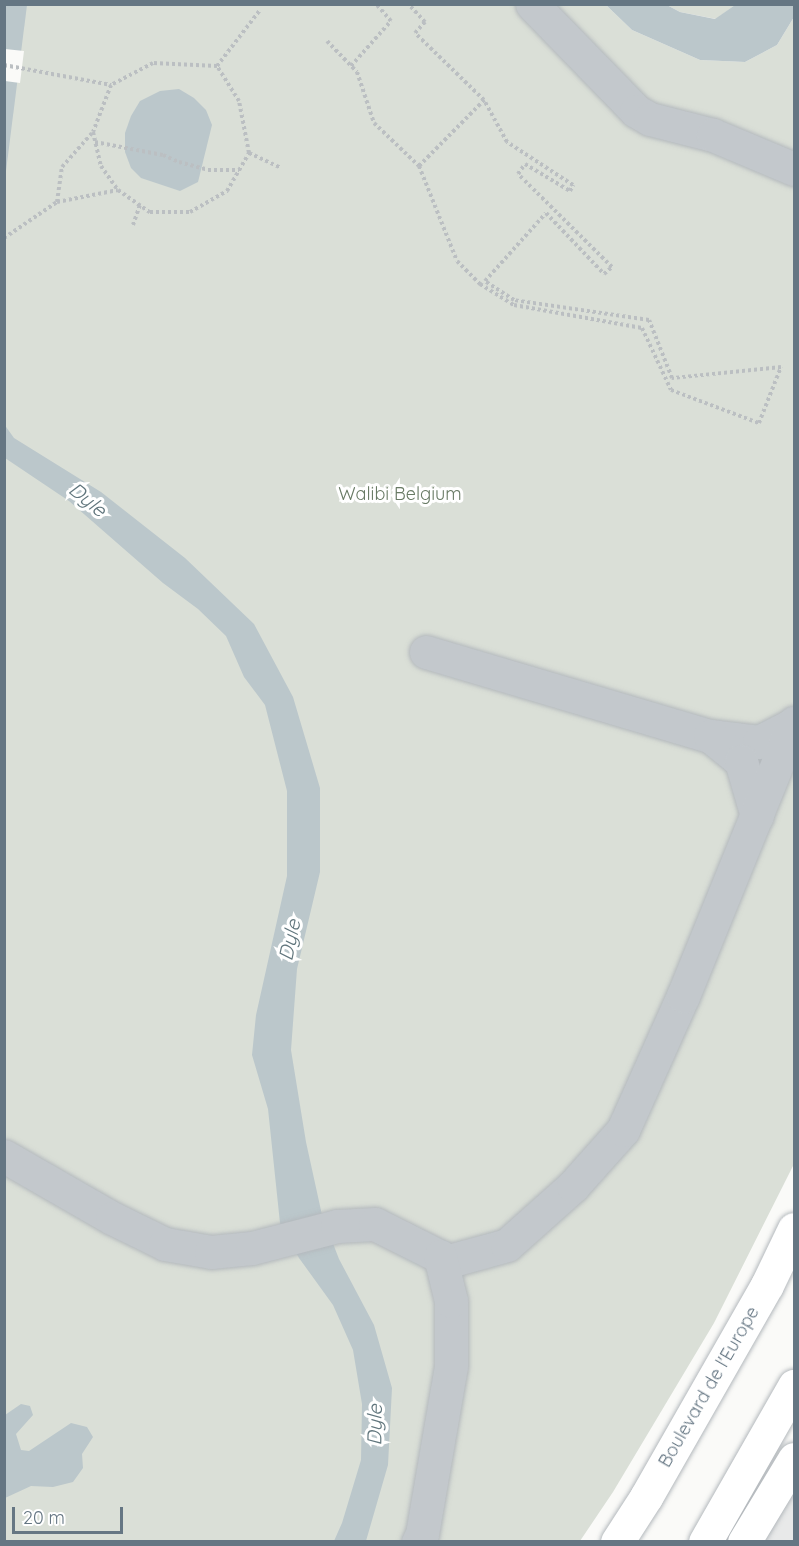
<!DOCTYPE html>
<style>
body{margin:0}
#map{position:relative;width:799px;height:1546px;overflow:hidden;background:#fafaf8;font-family:Quicksand,sans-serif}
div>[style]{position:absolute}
.built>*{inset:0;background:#e8e9e9}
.green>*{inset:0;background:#dadfd7}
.water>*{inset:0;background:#bbc7cb}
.pier>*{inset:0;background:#fafaf8}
.path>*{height:4px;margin-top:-2px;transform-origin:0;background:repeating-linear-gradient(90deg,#bbbfc2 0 3px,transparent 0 6px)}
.roads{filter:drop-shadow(0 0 2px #b4b9bd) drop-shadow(0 0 2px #b4b9bd)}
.minor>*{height:33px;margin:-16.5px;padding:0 16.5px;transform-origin:16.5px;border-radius:16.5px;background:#c3c8cc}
.highway>*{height:33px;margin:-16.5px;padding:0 16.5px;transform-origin:16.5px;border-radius:16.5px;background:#fff}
span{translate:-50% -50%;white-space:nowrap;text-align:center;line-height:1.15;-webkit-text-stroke:6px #fff;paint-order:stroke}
.park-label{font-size:18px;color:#687a64}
.street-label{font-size:18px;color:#657683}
.water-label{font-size:20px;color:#60757c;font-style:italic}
.frame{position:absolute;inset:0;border:6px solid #657683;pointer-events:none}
.scale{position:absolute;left:12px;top:1507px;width:111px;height:27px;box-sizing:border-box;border:3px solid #657683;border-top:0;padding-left:8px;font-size:18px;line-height:21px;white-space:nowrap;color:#657683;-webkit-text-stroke:4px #fff;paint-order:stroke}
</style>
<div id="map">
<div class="built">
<div style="clip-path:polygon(794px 1492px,794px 1541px,763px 1541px)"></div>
</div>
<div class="green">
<div style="clip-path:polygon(5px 5px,606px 5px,632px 30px,700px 60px,745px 62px,777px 45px,794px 17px,794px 1164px,714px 1323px,613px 1492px,580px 1541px,5px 1542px)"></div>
<div style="clip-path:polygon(667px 5px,735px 5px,716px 19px,680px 12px)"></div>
</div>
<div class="water">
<div style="clip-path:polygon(5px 5px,27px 5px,5px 179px)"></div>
<div style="clip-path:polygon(606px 5px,667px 5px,680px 12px,715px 19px,735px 5px,794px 5px,794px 17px,777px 45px,745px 62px,700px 60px,632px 30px)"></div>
<div style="clip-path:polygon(179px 89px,194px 98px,206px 110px,212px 125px,198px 182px,180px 191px,141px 178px,131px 168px,125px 152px,125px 133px,131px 116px,140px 101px,160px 91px)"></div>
<div style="clip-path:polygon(4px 424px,14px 438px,101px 492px,185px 558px,254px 624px,293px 697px,320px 788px,320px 872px,297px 969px,291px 1050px,306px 1142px,322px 1215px,339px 1259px,374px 1325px,392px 1388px,388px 1465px,366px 1541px,334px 1541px,342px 1523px,361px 1460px,362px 1404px,353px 1350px,333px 1305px,299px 1258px,280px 1223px,268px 1109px,252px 1055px,256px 1015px,287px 876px,287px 791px,265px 705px,244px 677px,226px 636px,198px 609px,163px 583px,69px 501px,5px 458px)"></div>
<div style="clip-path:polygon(21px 1404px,30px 1406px,33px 1415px,16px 1434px,21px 1450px,29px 1451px,71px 1423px,87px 1427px,93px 1437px,82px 1454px,83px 1468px,73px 1482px,53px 1487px,31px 1486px,5px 1498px,5px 1415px)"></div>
</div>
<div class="pier">
<div style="clip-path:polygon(5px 49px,24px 51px,20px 83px,5px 81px)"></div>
</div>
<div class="path">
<div style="left:327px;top:41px;width:43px;rotate:45.9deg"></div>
<div style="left:357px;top:72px;width:54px;rotate:71.6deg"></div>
<div style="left:374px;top:123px;width:62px;rotate:43.7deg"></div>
<div style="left:419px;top:166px;width:102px;rotate:68.2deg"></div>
<div style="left:457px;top:261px;width:33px;rotate:45deg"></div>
<div style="left:480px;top:284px;width:40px;rotate:32deg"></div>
<div style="left:514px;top:305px;width:130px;rotate:10.2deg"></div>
<div style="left:642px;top:328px;width:68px;rotate:64.9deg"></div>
<div style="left:671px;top:390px;width:94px;rotate:20.6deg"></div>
<div style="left:759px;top:423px;width:60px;rotate:-68.6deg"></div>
<div style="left:781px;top:367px;width:110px;rotate:174.2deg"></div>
<div style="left:672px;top:378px;width:62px;rotate:-111.6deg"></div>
<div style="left:649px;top:320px;width:136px;rotate:-171.6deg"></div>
<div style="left:514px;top:300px;width:35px;rotate:-147deg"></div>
<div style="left:485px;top:281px;width:91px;rotate:-48.1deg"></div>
<div style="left:546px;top:213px;width:84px;rotate:46.4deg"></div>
<div style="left:604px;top:274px;width:11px;rotate:-41deg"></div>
<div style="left:612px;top:267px;width:132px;rotate:-135.3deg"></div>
<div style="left:518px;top:174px;width:12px;rotate:-55deg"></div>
<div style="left:525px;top:164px;width:52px;rotate:31deg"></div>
<div style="left:570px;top:191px;width:7px;rotate:-63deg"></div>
<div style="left:573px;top:185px;width:79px;rotate:-146.9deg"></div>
<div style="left:507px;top:142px;width:48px;rotate:-118.7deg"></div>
<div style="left:484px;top:100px;width:96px;rotate:-135.8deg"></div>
<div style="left:415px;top:33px;width:15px;rotate:-48deg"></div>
<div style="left:425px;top:22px;width:25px;rotate:-133deg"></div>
<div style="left:4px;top:65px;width:109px;rotate:10.6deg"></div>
<div style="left:217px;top:66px;width:71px;rotate:-52.5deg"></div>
<div style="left:351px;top:66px;width:60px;rotate:-48.4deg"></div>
<div style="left:391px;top:21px;width:23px;rotate:-131deg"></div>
<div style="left:95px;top:142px;width:69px;rotate:10.8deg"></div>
<div style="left:163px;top:155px;width:17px;rotate:24deg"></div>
<div style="left:179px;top:162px;width:30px;rotate:15deg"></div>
<div style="left:208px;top:170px;width:31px"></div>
<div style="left:249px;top:153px;width:35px;rotate:25deg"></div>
<div style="left:419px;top:166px;width:93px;rotate:-45.4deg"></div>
<div style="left:57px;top:202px;width:35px;rotate:-82deg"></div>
<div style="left:62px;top:167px;width:45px;rotate:-48.6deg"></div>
<div style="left:133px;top:225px;width:21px;rotate:-71deg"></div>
<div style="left:4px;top:238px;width:64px;rotate:-34.2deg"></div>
<div style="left:57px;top:202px;width:62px;rotate:-11.1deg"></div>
<div style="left:118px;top:190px;width:39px;rotate:35deg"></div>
<div style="left:150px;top:212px;width:40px"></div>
<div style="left:190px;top:212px;width:43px;rotate:-29.6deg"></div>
<div style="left:227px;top:191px;width:44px;rotate:-59.9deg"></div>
<div style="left:249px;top:153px;width:53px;rotate:-100.9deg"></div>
<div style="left:239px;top:101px;width:41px;rotate:-122.2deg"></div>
<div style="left:217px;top:66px;width:64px;rotate:-177.3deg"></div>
<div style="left:153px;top:63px;width:47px;rotate:152.4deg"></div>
<div style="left:111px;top:85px;width:50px;rotate:111deg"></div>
<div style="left:93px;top:132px;width:35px;rotate:77deg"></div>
<div style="left:101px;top:166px;width:29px;rotate:55deg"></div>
</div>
<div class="roads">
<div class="minor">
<div style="left:532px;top:4px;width:149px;rotate:45.8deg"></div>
<div style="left:636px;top:111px;width:16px;rotate:30deg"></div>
<div style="left:650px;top:119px;width:65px;rotate:14.3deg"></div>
<div style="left:713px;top:135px;width:88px;rotate:22.8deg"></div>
<div style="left:426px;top:652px;width:296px;rotate:16.5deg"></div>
<div style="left:710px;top:736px;width:49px;rotate:7deg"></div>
<div style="left:759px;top:742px;width:39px;rotate:-27deg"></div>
<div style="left:710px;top:736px;width:40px;rotate:39deg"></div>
<div style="left:741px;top:761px;width:57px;rotate:73.8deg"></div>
<div style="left:4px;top:1156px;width:125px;rotate:29.9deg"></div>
<div style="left:112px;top:1218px;width:59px;rotate:26.1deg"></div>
<div style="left:165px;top:1244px;width:47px;rotate:9.9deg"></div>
<div style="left:211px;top:1252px;width:41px;rotate:-5.6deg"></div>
<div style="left:252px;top:1248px;width:88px;rotate:-14.5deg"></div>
<div style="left:337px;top:1226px;width:38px;rotate:-3deg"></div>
<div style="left:375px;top:1224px;width:83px;rotate:26.6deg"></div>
<div style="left:449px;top:1261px;width:60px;rotate:-15.4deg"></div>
<div style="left:507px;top:1245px;width:89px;rotate:-41.8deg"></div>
<div style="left:573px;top:1186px;width:75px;rotate:-48.2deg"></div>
<div style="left:623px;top:1130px;width:147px;rotate:-65.9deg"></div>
<div style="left:683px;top:996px;width:295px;rotate:-67.9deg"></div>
<div style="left:418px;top:1542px;width:9px;rotate:-63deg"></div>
<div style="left:422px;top:1534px;width:170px;rotate:-80.2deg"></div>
<div style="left:451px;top:1366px;width:65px;rotate:-90deg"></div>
<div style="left:451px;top:1301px;width:46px;rotate:-103.7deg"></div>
</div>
<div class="highway">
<div style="left:617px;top:1542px;width:54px;rotate:-57.2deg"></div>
<div style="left:646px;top:1497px;width:244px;rotate:-60.3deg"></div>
<div style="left:767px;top:1285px;width:62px;rotate:-64.3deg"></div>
<div style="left:705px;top:1542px;width:180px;rotate:-60.3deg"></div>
<div style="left:744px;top:1542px;width:97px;rotate:-58.9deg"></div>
</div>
</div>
<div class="park-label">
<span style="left:400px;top:494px">Walibi Belgium</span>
</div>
<div class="street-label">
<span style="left:709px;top:1387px;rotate:-60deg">Boulevard de l'Europe</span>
</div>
<div class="water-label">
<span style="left:88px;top:499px;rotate:39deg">Dyle</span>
<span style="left:289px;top:940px;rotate:-78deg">Dyle</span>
<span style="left:374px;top:1425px;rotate:-89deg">Dyle</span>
</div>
<div class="frame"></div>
<div class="scale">20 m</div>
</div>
